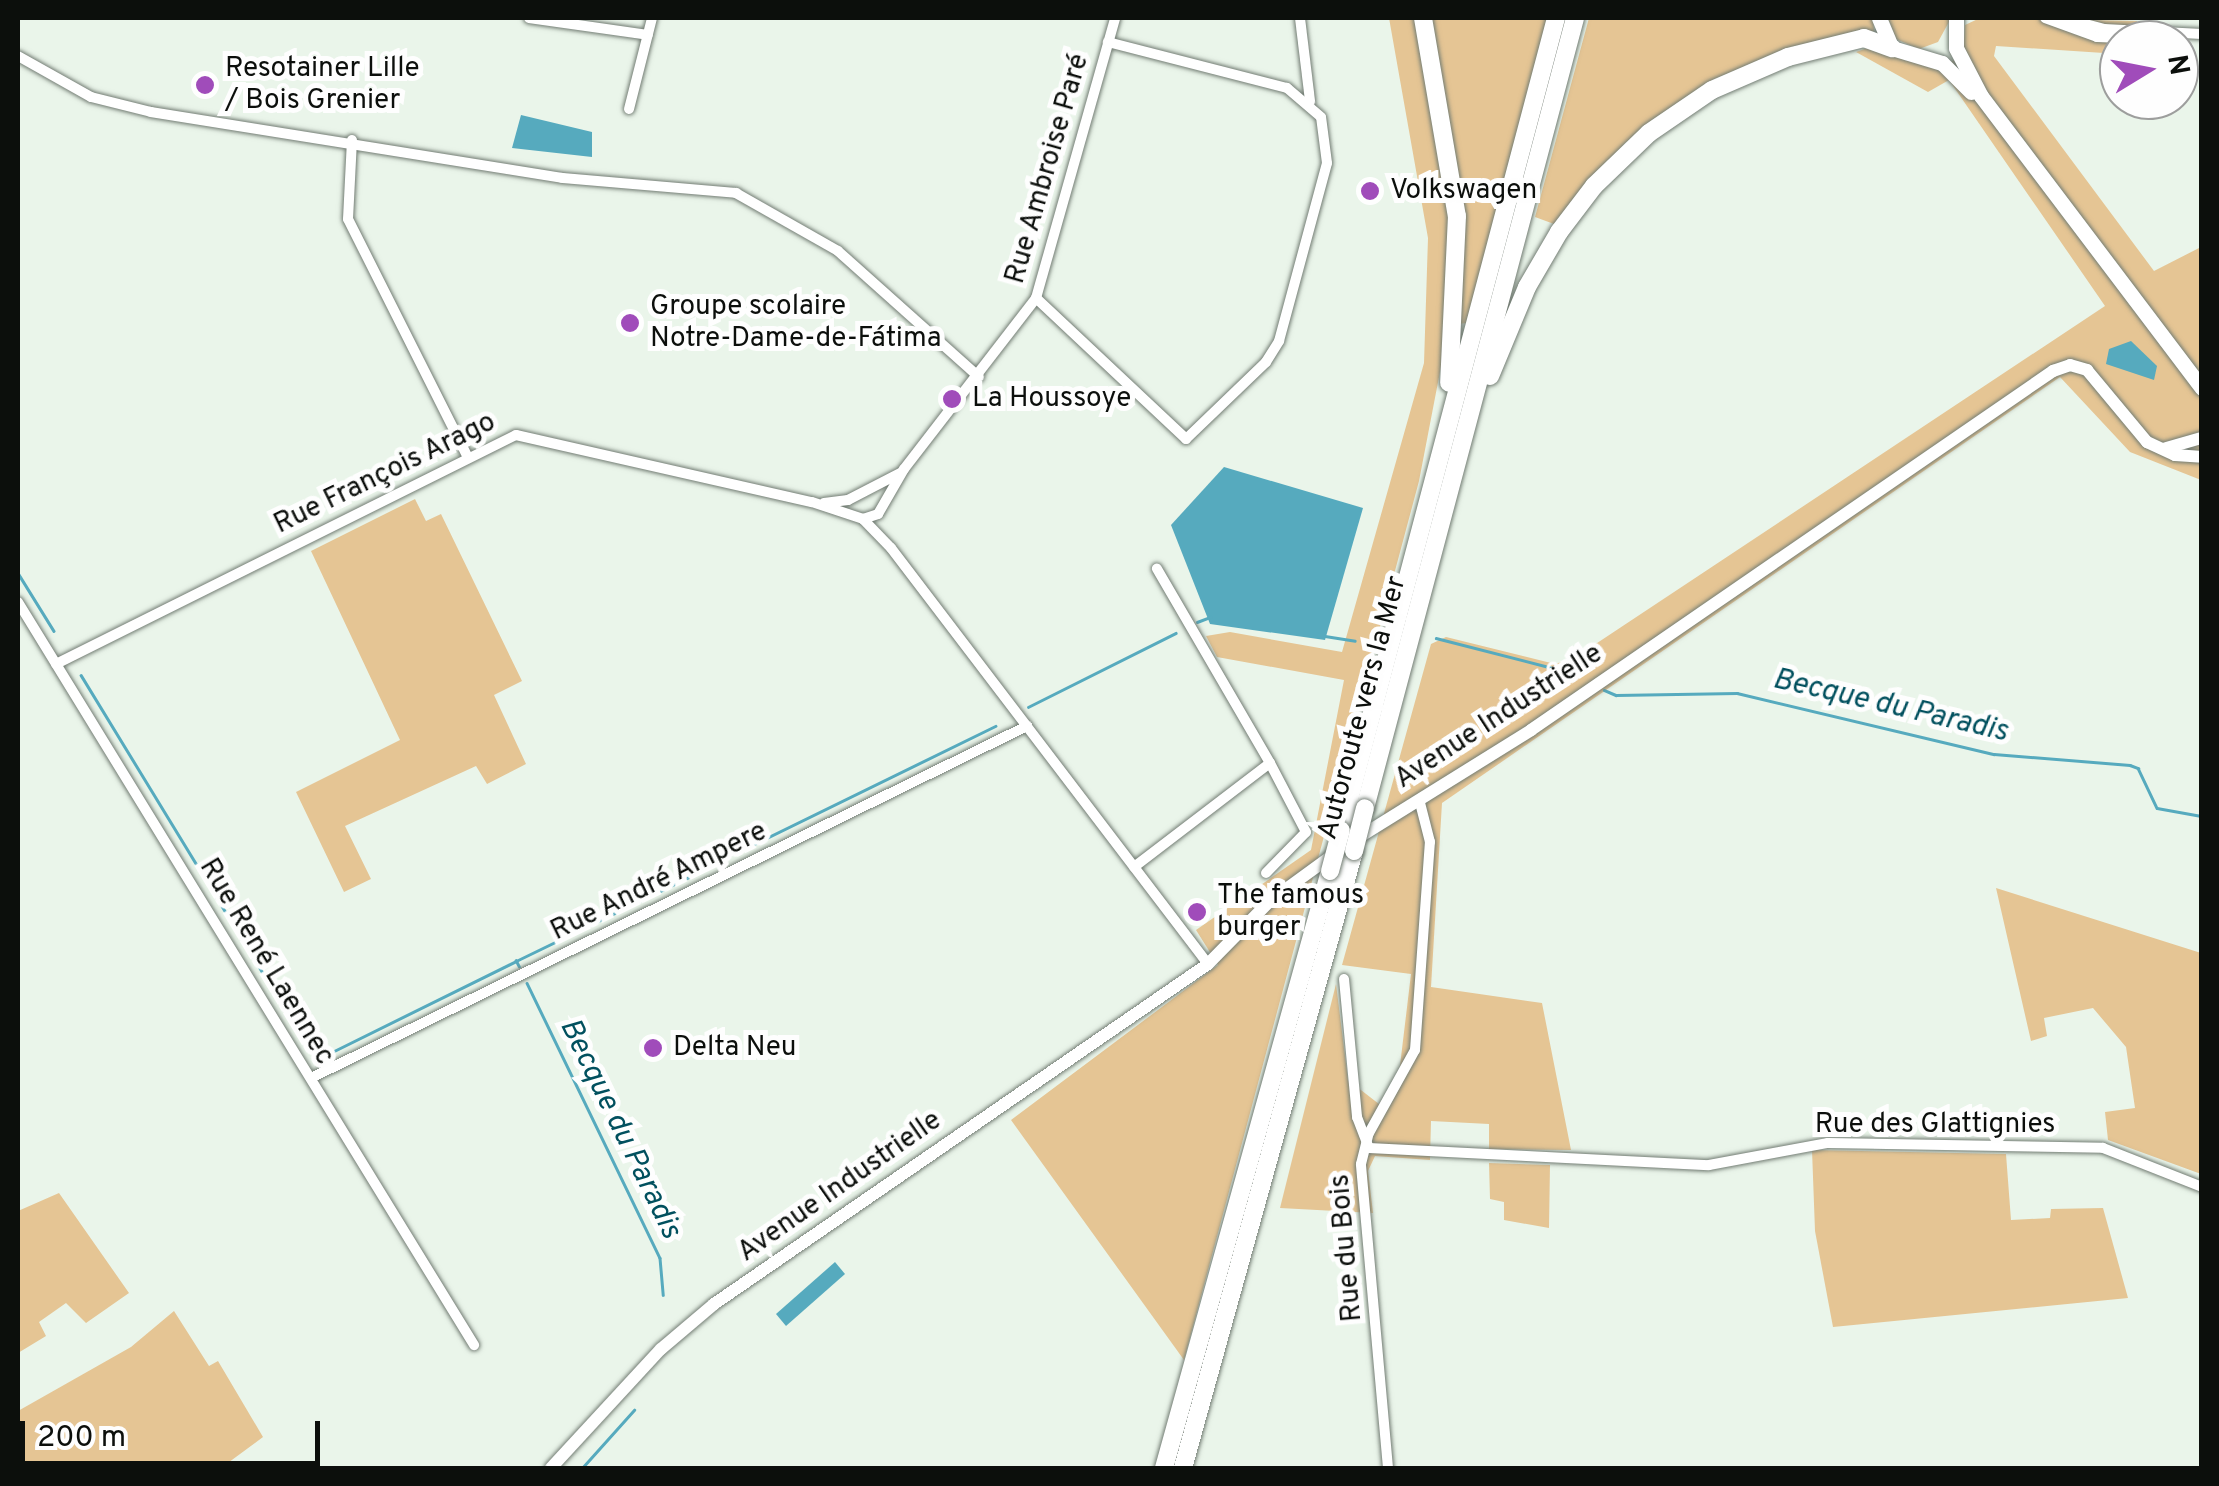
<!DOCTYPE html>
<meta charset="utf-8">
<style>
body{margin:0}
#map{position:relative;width:2219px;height:1486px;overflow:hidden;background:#eaf5ea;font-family:Overpass,sans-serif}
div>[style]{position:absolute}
.green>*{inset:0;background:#e5c594}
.water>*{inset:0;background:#56aabe}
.stream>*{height:2.5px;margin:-1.25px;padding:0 1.25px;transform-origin:1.25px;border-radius:1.25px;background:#56aabe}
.roads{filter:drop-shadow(0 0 2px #727c73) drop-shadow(0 0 2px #727c73)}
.minor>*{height:10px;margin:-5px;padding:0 5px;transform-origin:5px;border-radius:5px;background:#fff}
.tertiary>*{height:12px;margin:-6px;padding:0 6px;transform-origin:6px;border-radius:6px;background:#fff}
.primary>*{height:15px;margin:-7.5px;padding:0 7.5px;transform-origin:7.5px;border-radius:7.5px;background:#fff}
.motorway>*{height:18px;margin:-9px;padding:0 9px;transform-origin:9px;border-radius:9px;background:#fff}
.bridges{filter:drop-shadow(0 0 2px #727c73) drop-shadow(0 0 2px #727c73)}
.motorway-bridge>*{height:18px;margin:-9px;padding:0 9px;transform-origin:9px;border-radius:9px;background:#fff}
.dots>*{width:28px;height:28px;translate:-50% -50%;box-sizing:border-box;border:5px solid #fefefe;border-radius:50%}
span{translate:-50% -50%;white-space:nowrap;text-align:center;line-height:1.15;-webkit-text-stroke:10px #fefefe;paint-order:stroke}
.poi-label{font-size:28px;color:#0c0f0c}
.left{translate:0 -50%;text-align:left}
.street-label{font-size:28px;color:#0c0f0c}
.water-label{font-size:30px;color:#01505e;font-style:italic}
.frame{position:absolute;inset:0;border:20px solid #0c0f0c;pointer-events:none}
.north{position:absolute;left:2099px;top:20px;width:100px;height:100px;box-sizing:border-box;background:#fefefe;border:2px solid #9d9e9d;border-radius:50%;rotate:80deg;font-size:28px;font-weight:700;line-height:40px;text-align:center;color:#0c0f0c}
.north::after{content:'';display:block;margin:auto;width:35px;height:45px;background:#a04cba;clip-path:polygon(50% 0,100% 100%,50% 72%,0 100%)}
.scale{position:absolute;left:20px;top:1421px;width:300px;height:45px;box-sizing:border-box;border:5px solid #0c0f0c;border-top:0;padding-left:12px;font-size:30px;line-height:35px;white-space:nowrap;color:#0c0f0c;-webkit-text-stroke:8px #fefefe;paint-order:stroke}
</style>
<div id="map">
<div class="green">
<div style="clip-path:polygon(1389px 18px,1547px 18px,1467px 323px,1449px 325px,1419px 481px,1184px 1360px,1011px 1120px,1218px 965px,1196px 930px,1311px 850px,1344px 680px,1217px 657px,1206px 636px,1230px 632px,1342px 652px,1424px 363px,1428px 238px)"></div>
<div style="clip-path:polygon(1589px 18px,1873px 18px,1874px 31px,1789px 50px,1714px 79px,1625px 143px,1554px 224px,1535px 217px)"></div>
<div style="clip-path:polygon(1888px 18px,1949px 18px,1950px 20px,1938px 42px,1919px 49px,1896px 39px)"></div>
<div style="clip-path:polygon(1980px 18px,2137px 21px,2134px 40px,2119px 40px,2119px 54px,1996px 46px,1994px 56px,2154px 271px,2201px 247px,2201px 480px,2130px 452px,2060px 377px,1442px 803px,1431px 987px,1542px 1003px,1571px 1150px,1489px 1149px,1489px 1124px,1431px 1121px,1430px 1160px,1375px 1156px,1368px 1171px,1373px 1213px,1280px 1208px,1336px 984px,1348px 1080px,1379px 1104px,1399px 1074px,1411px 974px,1342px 965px,1431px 644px,1446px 637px,1555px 664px,1576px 657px,2105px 306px,1949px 80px,1928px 92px,1856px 52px,1876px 45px,1904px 60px,1942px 68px,1963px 54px,1965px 25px)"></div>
<div style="clip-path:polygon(415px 499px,426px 521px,441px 514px,522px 681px,494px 695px,526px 764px,487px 784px,476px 766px,345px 826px,371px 879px,344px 892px,296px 792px,400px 740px,311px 551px)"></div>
<div style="clip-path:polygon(1996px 888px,2201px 953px,2201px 1174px,2108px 1140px,2105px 1112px,2135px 1108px,2126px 1047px,2093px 1008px,2044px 1018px,2047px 1036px,2031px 1041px)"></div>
<div style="clip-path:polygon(1812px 1150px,2006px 1154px,2011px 1220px,2050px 1218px,2051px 1209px,2103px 1208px,2128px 1298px,1833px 1327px,1815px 1231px)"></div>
<div style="clip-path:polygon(1489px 1163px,1550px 1165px,1549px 1228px,1504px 1220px,1504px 1202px,1490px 1199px)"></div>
<div style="clip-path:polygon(59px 1193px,129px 1293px,86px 1323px,66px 1303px,39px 1322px,46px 1336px,18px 1353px,18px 1211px)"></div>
<div style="clip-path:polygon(174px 1311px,209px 1366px,218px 1361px,263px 1437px,221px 1468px,18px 1468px,18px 1411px,131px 1347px)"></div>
</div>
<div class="water">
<div style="clip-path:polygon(521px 115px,592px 132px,592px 157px,512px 148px)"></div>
<div style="clip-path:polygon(2131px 341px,2157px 366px,2154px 380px,2106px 364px,2109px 349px)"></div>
<div style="clip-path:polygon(1224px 467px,1363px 508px,1325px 640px,1210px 624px,1171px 525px)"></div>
<div style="clip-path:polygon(835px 1262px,845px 1274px,786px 1326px,776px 1314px)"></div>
</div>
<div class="stream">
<div style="left:18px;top:573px;width:68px;rotate:58.2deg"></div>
<div style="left:1197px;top:622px;width:14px;rotate:-21deg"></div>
<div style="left:1325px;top:636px;width:30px;rotate:9deg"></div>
<div style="left:1436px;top:638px;width:121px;rotate:14.4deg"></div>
<div style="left:1553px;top:668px;width:32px;rotate:-11deg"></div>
<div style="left:81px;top:675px;width:439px;rotate:58.6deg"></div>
<div style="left:310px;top:1050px;width:17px;rotate:17deg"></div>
<div style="left:326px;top:1055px;width:212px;rotate:-26.3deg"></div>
<div style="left:1604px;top:690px;width:13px;rotate:23deg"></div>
<div style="left:1616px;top:695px;width:121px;rotate:-0.9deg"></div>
<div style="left:1737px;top:693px;width:264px;rotate:13.4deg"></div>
<div style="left:1994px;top:754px;width:136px;rotate:4.6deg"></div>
<div style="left:2130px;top:765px;width:9px;rotate:21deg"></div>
<div style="left:2138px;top:768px;width:44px;rotate:64.6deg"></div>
<div style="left:2157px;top:808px;width:46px;rotate:10.1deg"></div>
<div style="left:1028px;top:707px;width:165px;rotate:-26.6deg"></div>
<div style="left:734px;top:854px;width:291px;rotate:-26.1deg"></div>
<div style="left:519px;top:967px;width:7px;rotate:-117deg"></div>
<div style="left:516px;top:961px;width:227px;rotate:-25.9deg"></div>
<div style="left:527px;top:983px;width:305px;rotate:64.2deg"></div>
<div style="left:660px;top:1258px;width:37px;rotate:85deg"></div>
<div style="left:582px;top:1468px;width:78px;rotate:-48.1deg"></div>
</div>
<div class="roads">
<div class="minor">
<div style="left:529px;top:18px;width:120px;rotate:8.1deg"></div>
<div style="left:1300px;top:18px;width:84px;rotate:83.1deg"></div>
<div style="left:2045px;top:18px;width:55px;rotate:20.1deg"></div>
<div style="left:2097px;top:37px;width:75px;rotate:2.3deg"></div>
<div style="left:2063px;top:18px;width:42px;rotate:15deg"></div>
<div style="left:2104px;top:29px;width:98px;rotate:2.9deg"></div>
<div style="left:18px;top:56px;width:84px;rotate:29.3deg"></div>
<div style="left:91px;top:97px;width:62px;rotate:14deg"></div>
<div style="left:151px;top:112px;width:416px;rotate:9.1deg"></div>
<div style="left:562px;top:178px;width:175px;rotate:4.9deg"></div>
<div style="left:736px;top:193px;width:117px;rotate:29.6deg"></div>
<div style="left:838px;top:251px;width:189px;rotate:41.8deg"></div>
<div style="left:629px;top:109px;width:94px;rotate:-75.8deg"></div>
<div style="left:352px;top:140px;width:79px;rotate:92.9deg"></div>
<div style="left:348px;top:219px;width:265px;rotate:63.3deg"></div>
<div style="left:1036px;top:298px;width:206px;rotate:43.2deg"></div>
<div style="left:1186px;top:439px;width:111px;rotate:-43.9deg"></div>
<div style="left:1266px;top:362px;width:25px;rotate:-58deg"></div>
<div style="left:1279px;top:341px;width:184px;rotate:-74.9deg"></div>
<div style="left:1327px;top:163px;width:46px;rotate:-97.4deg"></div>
<div style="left:1321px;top:117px;width:45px;rotate:-139.5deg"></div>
<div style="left:1287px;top:88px;width:185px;rotate:-165.6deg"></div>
<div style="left:824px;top:503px;width:24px;rotate:-7deg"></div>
<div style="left:848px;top:500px;width:59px;rotate:-27.4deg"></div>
<div style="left:863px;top:519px;width:16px;rotate:-18deg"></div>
<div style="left:878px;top:514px;width:52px;rotate:-60deg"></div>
<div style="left:904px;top:469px;width:216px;rotate:-52.3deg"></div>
<div style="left:1036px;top:298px;width:291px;rotate:-74.2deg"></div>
<div style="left:18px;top:602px;width:872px;rotate:58.46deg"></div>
<div style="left:56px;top:664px;width:514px;rotate:-26.47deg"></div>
<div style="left:516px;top:435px;width:303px;rotate:12.8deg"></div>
<div style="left:812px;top:502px;width:54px;rotate:18.4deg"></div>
<div style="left:863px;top:519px;width:40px;rotate:46deg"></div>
<div style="left:891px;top:548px;width:523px;rotate:52.69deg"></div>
<div style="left:1134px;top:867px;width:171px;rotate:-37.4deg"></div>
<div style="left:1270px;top:763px;width:225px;rotate:-120.2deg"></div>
<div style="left:1266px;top:873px;width:57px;rotate:-45.7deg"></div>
<div style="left:1306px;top:832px;width:78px;rotate:-117.6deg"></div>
<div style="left:1344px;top:979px;width:139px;rotate:84.6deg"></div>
<div style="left:1357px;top:1117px;width:33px;rotate:69deg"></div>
<div style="left:1369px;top:1148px;width:340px;rotate:2.9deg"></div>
<div style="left:1709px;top:1165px;width:121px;rotate:-10.5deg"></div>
<div style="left:1828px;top:1143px;width:275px;rotate:1deg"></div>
<div style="left:2103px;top:1148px;width:106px;rotate:21.5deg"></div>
<div style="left:311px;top:1078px;width:798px;rotate:-26.18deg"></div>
<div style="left:1388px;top:1468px;width:305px;rotate:-95.1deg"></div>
<div style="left:1361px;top:1164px;width:32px;rotate:-76deg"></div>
<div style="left:1369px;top:1133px;width:95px;rotate:-61deg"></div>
<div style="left:1415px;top:1050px;width:209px;rotate:-85.9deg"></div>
<div style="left:1430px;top:842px;width:44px;rotate:-104.3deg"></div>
</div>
<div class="tertiary">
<div style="left:2166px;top:448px;width:37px;rotate:-16deg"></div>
<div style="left:551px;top:1468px;width:162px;rotate:-47.3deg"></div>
<div style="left:661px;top:1349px;width:70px;rotate:-40.3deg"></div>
<div style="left:714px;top:1304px;width:600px;rotate:-34.54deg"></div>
<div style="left:1208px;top:964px;width:90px;rotate:-45.5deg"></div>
<div style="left:1271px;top:900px;width:92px;rotate:-36.1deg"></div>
<div style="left:1345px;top:846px;width:219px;rotate:-31.9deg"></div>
<div style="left:1531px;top:730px;width:634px;rotate:-34.52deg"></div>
<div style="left:2053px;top:371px;width:18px;rotate:-19deg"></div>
<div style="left:2070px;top:365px;width:18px;rotate:16deg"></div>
<div style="left:2087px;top:370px;width:94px;rotate:50.2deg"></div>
<div style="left:2147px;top:442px;width:31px;rotate:25deg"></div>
<div style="left:2175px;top:455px;width:27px;rotate:4deg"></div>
</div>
<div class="primary">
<div style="left:1879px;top:18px;width:33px;rotate:67deg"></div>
<div style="left:1892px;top:48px;width:52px;rotate:16.7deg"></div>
<div style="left:1942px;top:63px;width:41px;rotate:45deg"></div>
<div style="left:1956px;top:18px;width:30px;rotate:90deg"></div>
<div style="left:1956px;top:48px;width:54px;rotate:62.5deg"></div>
<div style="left:1981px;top:96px;width:366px;rotate:52.9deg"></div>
</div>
<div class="motorway">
<div style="left:1423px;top:18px;width:201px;rotate:80.3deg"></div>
<div style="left:1457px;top:216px;width:167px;rotate:92.7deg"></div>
<div style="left:1490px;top:376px;width:96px;rotate:-67.4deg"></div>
<div style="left:1527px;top:287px;width:64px;rotate:-59.8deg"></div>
<div style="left:1559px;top:232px;width:58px;rotate:-52.7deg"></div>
<div style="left:1594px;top:186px;width:76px;rotate:-43.9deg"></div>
<div style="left:1649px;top:133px;width:76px;rotate:-34.3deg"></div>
<div style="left:1712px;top:90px;width:83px;rotate:-23.5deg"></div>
<div style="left:1788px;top:57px;width:78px;rotate:-14deg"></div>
<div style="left:1864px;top:38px;width:30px;rotate:20deg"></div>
<div style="left:1365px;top:808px;width:817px;rotate:-75.11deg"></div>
<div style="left:1341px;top:830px;width:840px;rotate:-75.17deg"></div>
<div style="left:1164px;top:1468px;width:620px;rotate:-74.46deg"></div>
<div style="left:1183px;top:1468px;width:640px;rotate:-74.51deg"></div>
</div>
</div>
<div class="bridges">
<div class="motorway-bridge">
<div style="left:1354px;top:851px;width:44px;rotate:-75.7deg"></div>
<div style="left:1330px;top:871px;width:42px;rotate:-75deg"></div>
</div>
</div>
<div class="dots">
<div style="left:205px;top:85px;background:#a04cba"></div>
<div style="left:1370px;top:191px;background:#a04cba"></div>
<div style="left:630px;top:323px;background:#a04cba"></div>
<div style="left:952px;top:399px;background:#a04cba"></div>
<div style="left:1197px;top:912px;background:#a04cba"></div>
<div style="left:653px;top:1048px;background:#a04cba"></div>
</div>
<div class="poi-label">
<span class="left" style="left:225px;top:85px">Resotainer Lille<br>/ Bois Grenier</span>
<span class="left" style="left:1390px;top:191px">Volkswagen</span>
<span class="left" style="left:650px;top:323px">Groupe scolaire<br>Notre-Dame-de-Fátima</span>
<span class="left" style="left:972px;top:399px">La Houssoye</span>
<span class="left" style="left:1217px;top:912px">The famous<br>burger</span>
<span class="left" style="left:673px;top:1048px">Delta Neu</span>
</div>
<div class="street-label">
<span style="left:1048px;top:169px;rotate:-74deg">Rue Ambroise Paré</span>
<span style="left:385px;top:474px;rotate:-26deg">Rue François Arago</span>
<span style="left:1363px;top:708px;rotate:-75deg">Autoroute vers la Mer</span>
<span style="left:1499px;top:717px;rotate:-33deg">Avenue Industrielle</span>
<span style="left:659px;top:882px;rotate:-26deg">Rue André Ampere</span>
<span style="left:266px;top:962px;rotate:59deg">Rue René Laennec</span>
<span style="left:1935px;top:1125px">Rue des Glattignies</span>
<span style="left:840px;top:1187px;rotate:-35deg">Avenue Industrielle</span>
<span style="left:1347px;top:1248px;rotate:-95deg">Rue du Bois</span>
</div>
<div class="water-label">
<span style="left:1890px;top:707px;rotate:13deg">Becque du Paradis</span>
<span style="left:619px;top:1129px;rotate:64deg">Becque du Paradis</span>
</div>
<div class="frame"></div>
<div class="north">N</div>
<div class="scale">200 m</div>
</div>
